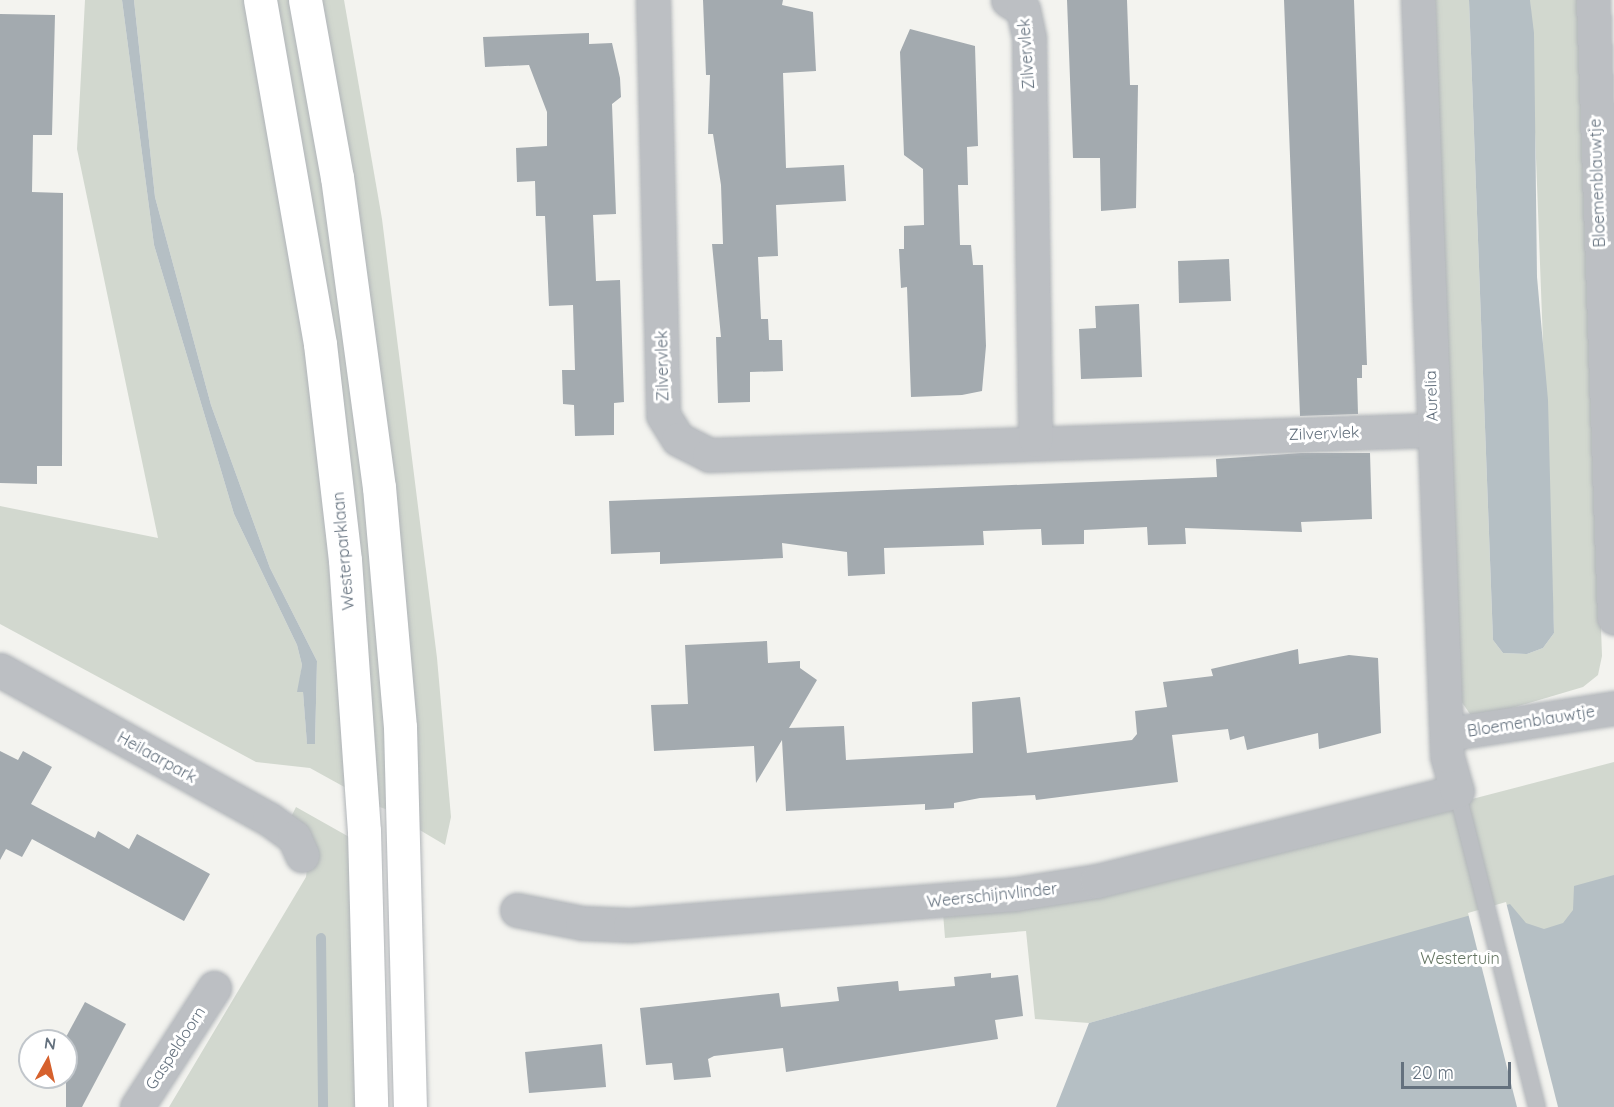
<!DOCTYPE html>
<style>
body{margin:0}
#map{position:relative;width:1614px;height:1107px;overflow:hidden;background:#f3f3ef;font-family:Quicksand,sans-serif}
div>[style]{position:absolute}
.green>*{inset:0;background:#d2d8cf}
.water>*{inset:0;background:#b5bfc4}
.pier>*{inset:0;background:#f3f3ef}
.stream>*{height:10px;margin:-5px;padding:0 5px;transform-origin:5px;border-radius:5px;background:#b5bfc4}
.building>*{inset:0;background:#a3aaaf}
.roads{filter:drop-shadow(0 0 2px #b1b5b9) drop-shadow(0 0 2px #b1b5b9)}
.service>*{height:16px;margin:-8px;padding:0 8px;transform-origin:8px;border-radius:8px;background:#bcbfc3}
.minor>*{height:33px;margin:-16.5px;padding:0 16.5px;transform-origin:16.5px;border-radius:16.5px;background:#bcbfc3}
.secondary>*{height:33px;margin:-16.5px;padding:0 16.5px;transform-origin:16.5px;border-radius:16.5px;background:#fff}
span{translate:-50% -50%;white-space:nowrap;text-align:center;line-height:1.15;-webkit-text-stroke:6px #fff;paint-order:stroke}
.street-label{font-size:16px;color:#64717e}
.park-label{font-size:16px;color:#657663}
.north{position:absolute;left:18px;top:1029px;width:60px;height:60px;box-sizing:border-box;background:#fff;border:2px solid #c1c6cb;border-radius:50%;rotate:8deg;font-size:16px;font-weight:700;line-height:24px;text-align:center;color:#64717e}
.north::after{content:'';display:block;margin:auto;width:21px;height:27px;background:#d6612d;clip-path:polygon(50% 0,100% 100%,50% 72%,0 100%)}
.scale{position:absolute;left:1401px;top:1062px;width:110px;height:27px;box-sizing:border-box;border:3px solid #64717e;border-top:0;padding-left:8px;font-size:18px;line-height:21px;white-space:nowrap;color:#64717e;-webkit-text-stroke:4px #fff;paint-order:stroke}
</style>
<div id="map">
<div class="green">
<div style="clip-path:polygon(85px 0,122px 0,154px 245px,234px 514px,297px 645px,302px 665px,298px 692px,303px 692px,307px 743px,315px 744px,317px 661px,270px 568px,211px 405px,155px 197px,134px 0,248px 0,286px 210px,319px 452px,348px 789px,310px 768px,256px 762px,0 624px,0 506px,158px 538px,77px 149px)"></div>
<div style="clip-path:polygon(275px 0,292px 0,327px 202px,372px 558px,391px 811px,374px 805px)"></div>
<div style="clip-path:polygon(318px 0,344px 0,382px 219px,437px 658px,451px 817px,445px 845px,418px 829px)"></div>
<div style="clip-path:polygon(1435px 0,1469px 0,1493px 640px,1503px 653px,1527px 654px,1543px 648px,1554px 633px,1530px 0,1579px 0,1602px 656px,1598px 675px,1583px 687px,1488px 715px,1470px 714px,1461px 701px,1457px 671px)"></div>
<div style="clip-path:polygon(1614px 762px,1614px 1107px,1278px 970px,1089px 1023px,1035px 1019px,1026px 931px,945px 938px,943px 913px,1084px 900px)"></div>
<div style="clip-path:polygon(296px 807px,351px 838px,357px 1107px,169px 1107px,306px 877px,309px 851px,291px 817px)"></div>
</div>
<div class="water">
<div style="clip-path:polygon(122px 0,134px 0,155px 197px,211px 405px,270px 568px,317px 661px,315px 744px,307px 744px,303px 692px,297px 692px,302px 665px,297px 645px,234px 514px,154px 245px)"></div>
<div style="clip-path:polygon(1469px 0,1530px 0,1534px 33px,1537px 277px,1548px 400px,1554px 633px,1543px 648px,1527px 654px,1503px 653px,1493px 640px)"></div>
<div style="clip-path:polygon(1614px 875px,1614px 1107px,1056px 1107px,1089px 1023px,1510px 904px,1526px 923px,1544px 929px,1563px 923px,1573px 910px,1574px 886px)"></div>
</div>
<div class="pier">
<div style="clip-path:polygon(1506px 902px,1558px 1107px,1517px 1107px,1468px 913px)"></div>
</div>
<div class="stream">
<div style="left:321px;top:938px;width:169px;rotate:89.3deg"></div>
</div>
<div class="building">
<div style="clip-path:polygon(703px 0,783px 0,782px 5px,813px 12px,816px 71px,783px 73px,786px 168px,844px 165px,846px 201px,776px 205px,778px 256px,758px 257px,761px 319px,768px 319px,769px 340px,782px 340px,783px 371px,750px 372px,750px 402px,718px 403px,716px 337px,721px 337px,712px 244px,723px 244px,721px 185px,713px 134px,708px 134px,710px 75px,706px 75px)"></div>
<div style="clip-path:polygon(1067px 0,1127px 0,1130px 85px,1138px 85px,1136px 208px,1101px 211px,1100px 158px,1073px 158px)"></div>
<div style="clip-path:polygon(1284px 0,1354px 0,1367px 365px,1362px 365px,1362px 378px,1357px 378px,1358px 414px,1300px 416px)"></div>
<div style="clip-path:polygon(0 14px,55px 15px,52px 135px,33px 135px,32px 192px,63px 193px,62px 466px,37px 466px,37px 484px,0 483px)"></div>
<div style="clip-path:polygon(910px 29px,975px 46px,978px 146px,967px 147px,968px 185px,958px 185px,960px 245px,971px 245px,973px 265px,983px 265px,986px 346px,982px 391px,962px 395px,911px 397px,907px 287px,901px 288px,899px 249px,904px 249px,904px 226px,924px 225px,923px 169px,904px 155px,900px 52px)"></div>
<div style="clip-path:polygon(589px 33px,589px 44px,612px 43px,620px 78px,621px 97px,612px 104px,616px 214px,593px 215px,596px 281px,620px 280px,624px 402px,614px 403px,614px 435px,575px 436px,574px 405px,563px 404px,562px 370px,575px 370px,573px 305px,549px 306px,545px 216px,536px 216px,535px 181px,517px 182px,516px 148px,547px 146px,547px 112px,529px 65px,485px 67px,483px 37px)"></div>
<div style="clip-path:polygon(1229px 259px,1231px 301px,1179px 303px,1178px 261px)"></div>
<div style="clip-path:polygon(1139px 304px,1142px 377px,1081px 379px,1079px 329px,1096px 328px,1095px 306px)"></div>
<div style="clip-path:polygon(1301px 453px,1370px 453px,1372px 519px,1301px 522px,1302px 532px,1185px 528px,1186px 544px,1148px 545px,1147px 527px,1084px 530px,1084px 544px,1042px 545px,1041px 529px,983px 531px,984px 545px,884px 548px,885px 574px,848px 576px,847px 552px,782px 543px,783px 558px,660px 564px,660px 552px,611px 554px,609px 501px,1217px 477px,1216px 459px)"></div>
<div style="clip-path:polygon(767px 641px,768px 663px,800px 661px,800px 668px,817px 680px,789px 728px,844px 726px,846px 760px,973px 753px,972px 702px,1020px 697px,1027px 753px,1132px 740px,1137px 734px,1135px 711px,1167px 707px,1163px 682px,1213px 676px,1211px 669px,1298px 649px,1299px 664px,1349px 655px,1378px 658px,1381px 733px,1319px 749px,1318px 733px,1247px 750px,1244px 736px,1230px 740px,1228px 729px,1172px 735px,1178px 782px,1036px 800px,1035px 795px,980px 798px,954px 803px,954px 808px,925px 810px,925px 804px,786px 811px,782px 740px,756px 783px,754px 746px,654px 751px,651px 705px,688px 704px,685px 645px)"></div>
<div style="clip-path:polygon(0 751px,18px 760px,23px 751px,52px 767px,31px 804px,95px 838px,98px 831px,129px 849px,137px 834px,210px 874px,184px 921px,32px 839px,22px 857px,6px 849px,0 860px)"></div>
<div style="clip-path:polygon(991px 973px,991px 978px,1018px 975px,1023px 1016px,995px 1020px,998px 1039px,786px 1072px,783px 1048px,714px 1056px,708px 1059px,711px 1077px,674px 1080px,672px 1063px,646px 1065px,640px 1008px,779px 993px,781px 1007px,839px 1001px,837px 987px,898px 981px,899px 991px,955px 986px,954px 977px)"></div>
<div style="clip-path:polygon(85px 1002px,126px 1024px,82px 1107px,66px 1107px,66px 1037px)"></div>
<div style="clip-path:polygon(602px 1044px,606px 1087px,529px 1093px,525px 1052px)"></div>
</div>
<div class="roads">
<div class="service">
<div style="left:1457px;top:791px;width:326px;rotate:75.8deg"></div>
</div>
<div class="minor">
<div style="left:653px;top:0;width:415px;rotate:88.6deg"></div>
<div style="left:663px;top:415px;width:28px;rotate:58deg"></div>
<div style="left:678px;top:439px;width:35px;rotate:27deg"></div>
<div style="left:709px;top:455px;width:723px;rotate:-1.98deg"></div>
<div style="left:1008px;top:0;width:17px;rotate:31deg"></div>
<div style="left:1023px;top:9px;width:30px;rotate:78deg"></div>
<div style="left:1029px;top:38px;width:402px;rotate:89.1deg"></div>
<div style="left:1593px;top:0;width:618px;rotate:88.05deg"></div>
<div style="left:0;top:670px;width:308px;rotate:29deg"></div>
<div style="left:269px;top:819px;width:31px;rotate:36deg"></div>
<div style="left:294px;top:837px;width:20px;rotate:66deg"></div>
<div style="left:1448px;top:734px;width:168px;rotate:-8.9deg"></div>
<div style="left:517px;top:910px;width:66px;rotate:11.3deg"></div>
<div style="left:582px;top:923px;width:48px;rotate:2.4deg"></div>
<div style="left:630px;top:925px;width:386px;rotate:-4.6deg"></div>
<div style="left:1015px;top:894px;width:83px;rotate:-9deg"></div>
<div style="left:1097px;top:881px;width:371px;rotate:-14deg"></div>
<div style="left:1457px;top:791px;width:36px;rotate:-106deg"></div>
<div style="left:1447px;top:756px;width:757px;rotate:-92.2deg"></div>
<div style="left:137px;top:1107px;width:142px;rotate:-57.1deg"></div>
</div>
<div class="secondary">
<div style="left:260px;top:0;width:349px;rotate:80.1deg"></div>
<div style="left:320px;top:344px;width:217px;rotate:83.4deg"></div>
<div style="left:345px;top:560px;width:272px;rotate:86deg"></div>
<div style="left:364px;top:831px;width:276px;rotate:88.5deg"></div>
<div style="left:305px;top:0;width:180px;rotate:79.8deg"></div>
<div style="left:337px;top:177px;width:313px;rotate:82.3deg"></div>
<div style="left:379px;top:487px;width:241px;rotate:85deg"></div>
<div style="left:400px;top:727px;width:380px;rotate:88.5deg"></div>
</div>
</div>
<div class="street-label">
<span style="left:1026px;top:54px;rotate:-94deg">Zilvervlek</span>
<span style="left:1597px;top:183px;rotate:-92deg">Bloemenblauwtje</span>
<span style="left:662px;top:366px;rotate:-91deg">Zilvervlek</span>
<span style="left:1431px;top:396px;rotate:-92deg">Aurelia</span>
<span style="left:1324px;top:433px;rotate:-2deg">Zilvervlek</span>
<span style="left:343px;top:551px;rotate:-95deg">Westerparklaan</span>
<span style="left:1531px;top:721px;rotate:-9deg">Bloemenblauwtje</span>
<span style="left:157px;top:757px;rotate:29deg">Heilaarpark</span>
<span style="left:992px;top:895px;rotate:-6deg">Weerschijnvlinder</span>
<span style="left:175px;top:1048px;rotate:-57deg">Gaspeldoorn</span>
</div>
<div class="park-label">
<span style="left:1460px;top:958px">Westertuin</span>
</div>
<div class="north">N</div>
<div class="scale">20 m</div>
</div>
